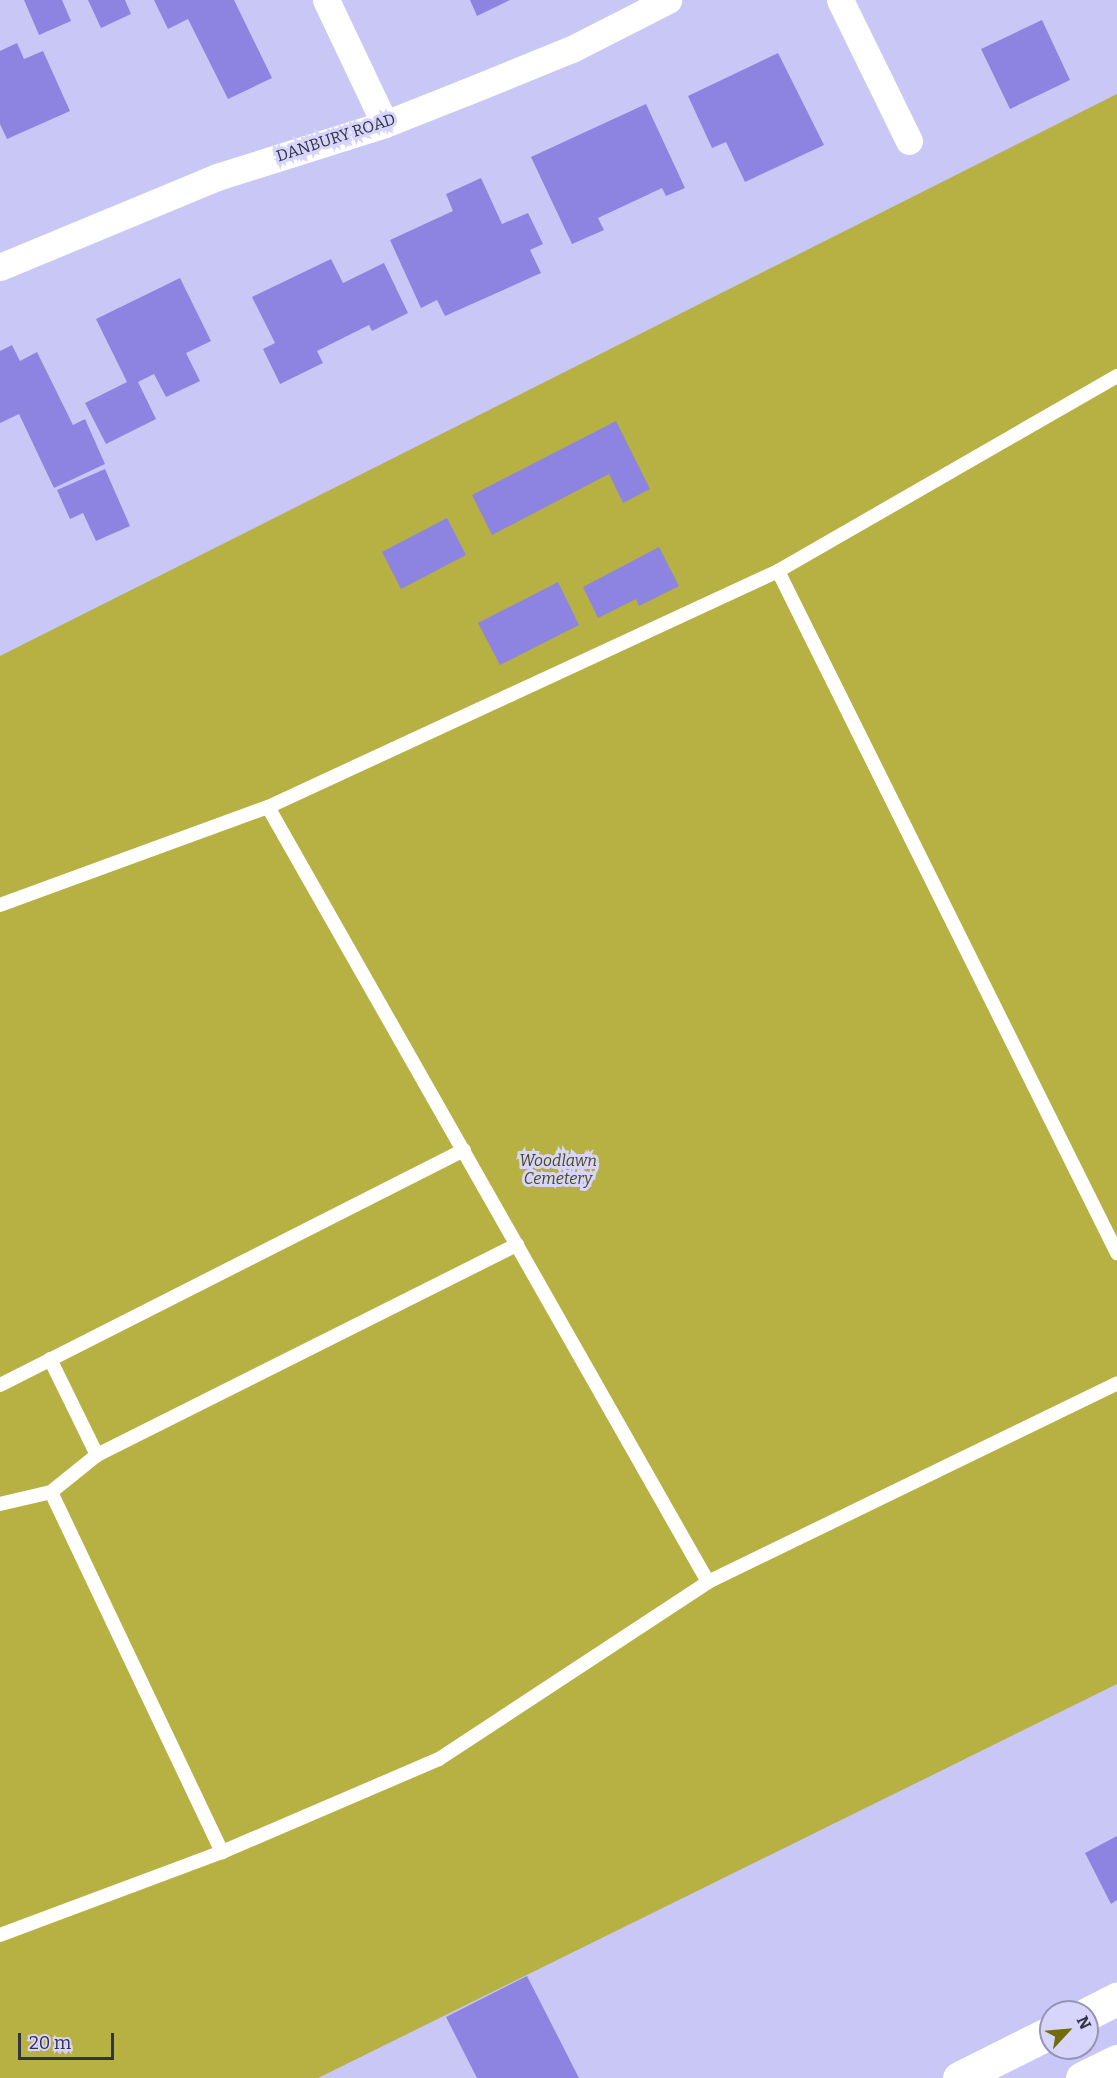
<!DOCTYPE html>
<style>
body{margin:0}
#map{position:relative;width:1117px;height:2078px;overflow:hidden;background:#c9c7f6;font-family:Bitter,serif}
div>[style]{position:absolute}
.green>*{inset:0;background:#b6b142}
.building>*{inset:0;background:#8d84e2}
.lane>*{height:14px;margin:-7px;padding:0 7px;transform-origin:7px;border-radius:7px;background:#fff}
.street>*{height:27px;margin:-13.5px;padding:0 13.5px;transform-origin:13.5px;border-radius:13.5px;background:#fff}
.secondary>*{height:33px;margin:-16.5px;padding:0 16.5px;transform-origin:16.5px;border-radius:16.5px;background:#fff}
span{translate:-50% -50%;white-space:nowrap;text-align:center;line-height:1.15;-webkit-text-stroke:6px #d7d5fb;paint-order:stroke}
.street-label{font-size:16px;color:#333245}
.park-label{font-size:16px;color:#4b4919;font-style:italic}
.north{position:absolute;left:1039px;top:2000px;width:60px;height:60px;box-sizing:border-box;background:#d7d5fb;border:2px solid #9594b2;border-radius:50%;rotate:64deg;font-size:16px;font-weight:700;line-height:24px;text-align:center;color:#333245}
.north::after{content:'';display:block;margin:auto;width:21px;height:27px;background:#716d0b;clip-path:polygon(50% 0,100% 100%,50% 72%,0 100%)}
.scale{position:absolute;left:18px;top:2033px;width:96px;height:27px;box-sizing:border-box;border:3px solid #333245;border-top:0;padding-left:8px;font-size:18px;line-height:21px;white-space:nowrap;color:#333245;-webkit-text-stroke:4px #d7d5fb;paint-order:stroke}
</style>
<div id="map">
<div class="green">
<div style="clip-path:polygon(1117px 94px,1117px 1684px,318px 2078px,0 2078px,0 656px)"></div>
</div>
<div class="building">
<div style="clip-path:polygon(24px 0,62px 0,71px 21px,39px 35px)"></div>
<div style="clip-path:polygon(88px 0,125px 0,131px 14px,101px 28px)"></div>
<div style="clip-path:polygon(154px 0,234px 0,272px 78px,228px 99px,188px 19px,168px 29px)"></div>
<div style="clip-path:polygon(470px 0,510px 0,477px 16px)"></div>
<div style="clip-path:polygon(1042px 20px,1070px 80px,1010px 109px,981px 49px)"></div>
<div style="clip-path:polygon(17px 43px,24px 59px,43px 51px,70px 111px,7px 139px,0 124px,0 51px)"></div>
<div style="clip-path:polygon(778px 53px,824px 145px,745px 182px,726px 142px,712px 148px,688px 96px)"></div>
<div style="clip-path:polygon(646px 104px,685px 188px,666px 196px,662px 188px,598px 218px,604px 230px,572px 244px,531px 157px)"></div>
<div style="clip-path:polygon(481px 178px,502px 224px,528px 213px,543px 244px,530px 250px,541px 273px,445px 316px,437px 300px,421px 308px,390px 240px,453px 211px,446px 194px)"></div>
<div style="clip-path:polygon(331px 259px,343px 283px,384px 263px,408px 313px,372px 331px,369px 325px,317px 351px,323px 363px,280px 384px,263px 349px,275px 343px,252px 297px)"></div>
<div style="clip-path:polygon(180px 278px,211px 341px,186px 353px,200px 381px,166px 397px,154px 374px,138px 382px,156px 419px,106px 444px,85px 403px,127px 382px,96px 319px)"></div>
<div style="clip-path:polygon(12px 345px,20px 361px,37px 352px,73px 425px,85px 419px,105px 464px,54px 488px,19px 414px,0 423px,0 351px)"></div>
<div style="clip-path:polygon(616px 421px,650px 489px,623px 503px,609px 474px,492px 535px,472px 495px)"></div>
<div style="clip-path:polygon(105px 469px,130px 526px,96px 541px,83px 513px,70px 519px,57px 490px)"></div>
<div style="clip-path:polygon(447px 518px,466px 555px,401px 589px,382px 552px)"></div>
<div style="clip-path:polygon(659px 547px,679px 586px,639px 606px,636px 599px,598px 618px,583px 587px)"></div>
<div style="clip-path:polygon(558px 582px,579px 625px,500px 665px,478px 623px)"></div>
<div style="clip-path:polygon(1117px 1836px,1117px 1900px,1111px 1904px,1085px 1853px)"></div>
<div style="clip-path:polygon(527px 1976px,579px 2078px,477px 2078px,446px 2017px)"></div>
</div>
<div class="lane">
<div style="left:778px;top:571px;width:762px;rotate:63.57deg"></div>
<div style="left:268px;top:807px;width:891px;rotate:60.41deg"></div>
<div style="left:0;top:905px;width:285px;rotate:-20.1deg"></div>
<div style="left:268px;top:807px;width:562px;rotate:-24.83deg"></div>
<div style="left:778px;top:571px;width:391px;rotate:-29.9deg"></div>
<div style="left:50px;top:1359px;width:107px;rotate:63.9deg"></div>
<div style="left:0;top:1385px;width:520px;rotate:-26.86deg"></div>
<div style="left:51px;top:1492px;width:399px;rotate:64.6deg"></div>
<div style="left:0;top:1504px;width:52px;rotate:-13.2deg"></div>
<div style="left:51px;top:1492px;width:59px;rotate:-38.8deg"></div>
<div style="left:97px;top:1455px;width:470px;rotate:-26.6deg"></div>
<div style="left:0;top:1935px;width:237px;rotate:-20.5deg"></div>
<div style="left:222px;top:1852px;width:236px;rotate:-23.2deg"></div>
<div style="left:439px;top:1759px;width:322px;rotate:-33.3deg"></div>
<div style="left:708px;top:1582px;width:455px;rotate:-25.9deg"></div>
</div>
<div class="street">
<div style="left:326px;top:0;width:137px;rotate:64.6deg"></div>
<div style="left:840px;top:0;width:157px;rotate:63.9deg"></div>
<div style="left:0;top:267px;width:235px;rotate:-22.5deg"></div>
<div style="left:217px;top:177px;width:176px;rotate:-17.5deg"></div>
<div style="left:385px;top:124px;width:87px;rotate:-21.6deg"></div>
<div style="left:466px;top:92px;width:114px;rotate:-22.1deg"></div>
<div style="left:572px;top:49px;width:108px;rotate:-27deg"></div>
</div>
<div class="secondary">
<div style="left:1087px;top:2014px;width:34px;rotate:-27deg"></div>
<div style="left:959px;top:2078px;width:103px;rotate:-26.6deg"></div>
<div style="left:1082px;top:2078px;width:39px;rotate:-26deg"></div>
</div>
<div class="street-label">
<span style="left:336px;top:138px;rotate:-18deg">DANBURY ROAD</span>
</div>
<div class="park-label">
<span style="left:558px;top:1170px">Woodlawn<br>Cemetery</span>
</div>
<div class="north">N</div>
<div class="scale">20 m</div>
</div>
